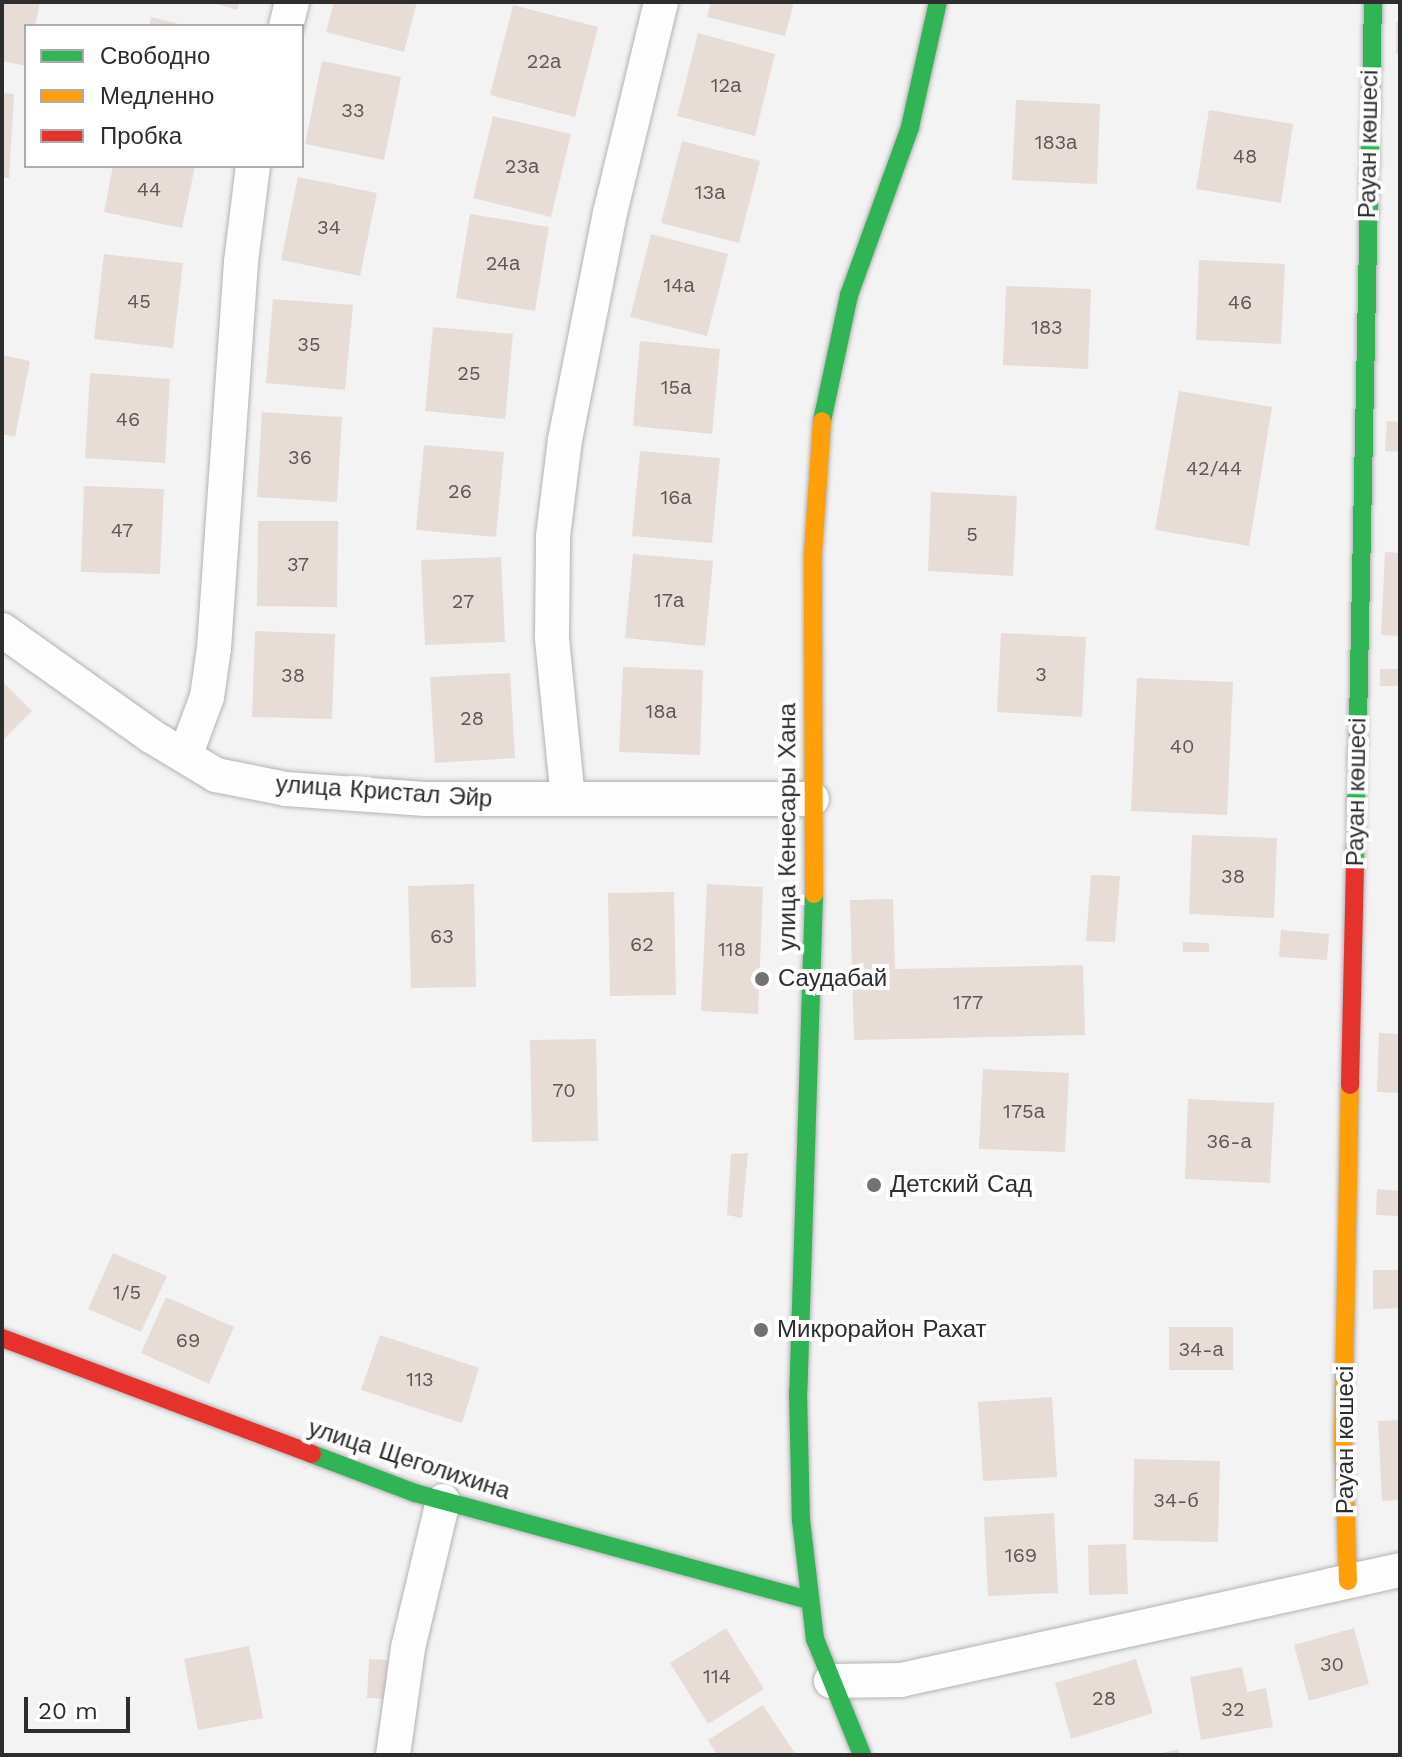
<!DOCTYPE html>
<meta charset="utf-8">
<style>
body{margin:0}
#map{position:relative;width:1402px;height:1757px;overflow:hidden;background:#f4f3f4;font-family:"Work Sans",sans-serif}
div>[style]{position:absolute}
.building>*{inset:0;background:#e8dcd7}
.roads{filter:drop-shadow(0 0 2px #b3b2b3) drop-shadow(0 0 2px #b3b2b3)}
.street>*{height:34px;margin:-17px;padding:0 17px;transform-origin:17px;border-radius:17px;background:#fdfdfd}
.fast>*{height:18px;margin:-9px;padding:0 9px;transform-origin:9px;border-radius:9px;background:#30b455}
.slow>*{height:18px;margin:-9px;padding:0 9px;transform-origin:9px;border-radius:9px;background:#ff9f0a}
.jam>*{height:18px;margin:-9px;padding:0 9px;transform-origin:9px;border-radius:9px;background:#e5322d}
.dots>*{width:22px;height:22px;translate:-50% -50%;box-sizing:border-box;border:4px solid #fff;border-radius:50%}
span{translate:-50% -50%;white-space:nowrap;text-align:center;line-height:1.15;-webkit-text-stroke:8px #fff;paint-order:stroke}
.number-label{font-size:20px;color:#5c5958}
.number-label span{-webkit-text-stroke-width:0}
.street-label{font-size:24px;color:#2e2d2e}
.poi-label{font-size:24px;color:#2e2d2e}
.left{translate:0 -50%;text-align:left}
.frame{position:absolute;inset:0;border:4px solid #2e2d2e;pointer-events:none}
.legend{position:absolute;left:24px;top:24px;width:280px;height:144px;box-sizing:border-box;background:#fff;border:2px solid #ababab;margin:0;padding:10px 14px;list-style:none;font-size:24px;color:#2e2d2e}
.legend li{display:flex;align-items:center;gap:16px;height:40px}
.legend b{width:40px;border:2px solid #ababab}
.scale{position:absolute;left:24px;top:1697px;width:106px;height:36px;box-sizing:border-box;border:4px solid #2e2d2e;border-top:0;padding-left:10px;font-size:24px;line-height:28px;white-space:nowrap;color:#2e2d2e;-webkit-text-stroke:6px #fff;paint-order:stroke}
</style>
<div id="map">
<div class="building">
<div style="clip-path:polygon(2px 2px,40px 2px,35px 26px,26px 26px,26px 66px,2px 61px)"></div>
<div style="clip-path:polygon(211px 2px,239px 2px,237px 10px)"></div>
<div style="clip-path:polygon(334px 2px,417px 2px,404px 52px,326px 32px)"></div>
<div style="clip-path:polygon(711px 2px,794px 2px,785px 36px,707px 17px)"></div>
<div style="clip-path:polygon(513px 5px,598px 27px,575px 117px,490px 95px)"></div>
<div style="clip-path:polygon(151px 17px,183px 25px,183px 26px,149px 26px)"></div>
<div style="clip-path:polygon(1396px 22px,1400px 22px,1400px 54px,1396px 54px)"></div>
<div style="clip-path:polygon(698px 33px,775px 54px,755px 136px,677px 116px)"></div>
<div style="clip-path:polygon(322px 61px,401px 77px,384px 160px,305px 144px)"></div>
<div style="clip-path:polygon(2px 93px,14px 94px,9px 178px,2px 178px)"></div>
<div style="clip-path:polygon(1016px 100px,1100px 104px,1097px 184px,1012px 180px)"></div>
<div style="clip-path:polygon(1209px 110px,1293px 124px,1281px 203px,1196px 189px)"></div>
<div style="clip-path:polygon(493px 116px,571px 134px,551px 217px,473px 198px)"></div>
<div style="clip-path:polygon(682px 141px,760px 161px,739px 243px,661px 223px)"></div>
<div style="clip-path:polygon(113px 166px,195px 166px,182px 228px,104px 212px)"></div>
<div style="clip-path:polygon(298px 177px,377px 193px,360px 276px,281px 260px)"></div>
<div style="clip-path:polygon(470px 214px,549px 227px,535px 311px,456px 298px)"></div>
<div style="clip-path:polygon(651px 234px,728px 254px,707px 336px,630px 317px)"></div>
<div style="clip-path:polygon(104px 254px,183px 263px,173px 348px,94px 339px)"></div>
<div style="clip-path:polygon(1199px 260px,1285px 264px,1281px 344px,1196px 340px)"></div>
<div style="clip-path:polygon(1006px 286px,1091px 289px,1088px 369px,1003px 365px)"></div>
<div style="clip-path:polygon(273px 299px,353px 305px,345px 390px,266px 383px)"></div>
<div style="clip-path:polygon(433px 327px,513px 334px,505px 419px,425px 411px)"></div>
<div style="clip-path:polygon(640px 341px,720px 349px,712px 434px,633px 426px)"></div>
<div style="clip-path:polygon(2px 355px,30px 361px,15px 437px,2px 434px)"></div>
<div style="clip-path:polygon(90px 373px,170px 379px,165px 463px,85px 458px)"></div>
<div style="clip-path:polygon(1179px 391px,1272px 407px,1249px 546px,1155px 530px)"></div>
<div style="clip-path:polygon(262px 412px,342px 417px,337px 502px,257px 497px)"></div>
<div style="clip-path:polygon(1387px 421px,1400px 422px,1400px 452px,1385px 451px)"></div>
<div style="clip-path:polygon(424px 445px,504px 452px,496px 537px,416px 530px)"></div>
<div style="clip-path:polygon(640px 451px,720px 458px,712px 543px,632px 536px)"></div>
<div style="clip-path:polygon(84px 486px,164px 489px,160px 574px,81px 572px)"></div>
<div style="clip-path:polygon(931px 492px,1017px 496px,1013px 576px,928px 571px)"></div>
<div style="clip-path:polygon(258px 521px,338px 521px,337px 607px,257px 606px)"></div>
<div style="clip-path:polygon(1385px 552px,1400px 553px,1400px 636px,1381px 635px)"></div>
<div style="clip-path:polygon(633px 554px,713px 561px,705px 646px,625px 638px)"></div>
<div style="clip-path:polygon(501px 557px,505px 642px,425px 645px,421px 560px)"></div>
<div style="clip-path:polygon(255px 631px,335px 634px,332px 719px,252px 717px)"></div>
<div style="clip-path:polygon(1001px 633px,1086px 637px,1082px 717px,997px 712px)"></div>
<div style="clip-path:polygon(623px 667px,703px 670px,700px 755px,619px 752px)"></div>
<div style="clip-path:polygon(1380px 669px,1400px 669px,1400px 686px,1380px 686px)"></div>
<div style="clip-path:polygon(510px 673px,515px 758px,435px 763px,430px 677px)"></div>
<div style="clip-path:polygon(1137px 678px,1233px 682px,1227px 815px,1131px 811px)"></div>
<div style="clip-path:polygon(2px 681px,32px 711px,2px 741px)"></div>
<div style="clip-path:polygon(1192px 835px,1277px 838px,1274px 918px,1189px 914px)"></div>
<div style="clip-path:polygon(1091px 875px,1120px 876px,1115px 942px,1086px 941px)"></div>
<div style="clip-path:polygon(474px 884px,476px 987px,411px 988px,408px 886px)"></div>
<div style="clip-path:polygon(707px 884px,763px 887px,758px 1014px,701px 1011px)"></div>
<div style="clip-path:polygon(674px 892px,676px 995px,610px 996px,608px 893px)"></div>
<div style="clip-path:polygon(893px 899px,895px 969px,1083px 965px,1085px 1035px,854px 1040px,850px 900px)"></div>
<div style="clip-path:polygon(1281px 930px,1329px 934px,1327px 960px,1279px 957px)"></div>
<div style="clip-path:polygon(1183px 942px,1209px 943px,1209px 952px,1183px 952px)"></div>
<div style="clip-path:polygon(1379px 1033px,1400px 1034px,1400px 1093px,1377px 1092px)"></div>
<div style="clip-path:polygon(596px 1039px,598px 1141px,532px 1142px,530px 1040px)"></div>
<div style="clip-path:polygon(983px 1069px,1069px 1073px,1065px 1152px,979px 1149px)"></div>
<div style="clip-path:polygon(1188px 1099px,1274px 1103px,1270px 1183px,1185px 1179px)"></div>
<div style="clip-path:polygon(748px 1153px,742px 1218px,727px 1215px,731px 1154px)"></div>
<div style="clip-path:polygon(1377px 1189px,1400px 1191px,1400px 1216px,1376px 1215px)"></div>
<div style="clip-path:polygon(113px 1253px,167px 1276px,141px 1332px,88px 1309px)"></div>
<div style="clip-path:polygon(1373px 1270px,1400px 1270px,1400px 1308px,1373px 1309px)"></div>
<div style="clip-path:polygon(166px 1297px,234px 1327px,209px 1384px,141px 1353px)"></div>
<div style="clip-path:polygon(1169px 1327px,1233px 1327px,1233px 1370px,1169px 1370px)"></div>
<div style="clip-path:polygon(380px 1335px,479px 1368px,462px 1423px,361px 1390px)"></div>
<div style="clip-path:polygon(1052px 1397px,1057px 1477px,983px 1481px,978px 1402px)"></div>
<div style="clip-path:polygon(1400px 1420px,1400px 1500px,1382px 1501px,1378px 1421px)"></div>
<div style="clip-path:polygon(1134px 1459px,1220px 1461px,1218px 1542px,1133px 1540px)"></div>
<div style="clip-path:polygon(1054px 1513px,1058px 1593px,988px 1596px,984px 1517px)"></div>
<div style="clip-path:polygon(1126px 1544px,1128px 1594px,1089px 1595px,1088px 1545px)"></div>
<div style="clip-path:polygon(726px 1628px,764px 1689px,708px 1724px,670px 1663px)"></div>
<div style="clip-path:polygon(1354px 1628px,1369px 1684px,1309px 1701px,1294px 1645px)"></div>
<div style="clip-path:polygon(249px 1646px,263px 1718px,198px 1730px,184px 1659px)"></div>
<div style="clip-path:polygon(369px 1659px,388px 1660px,386px 1699px,367px 1698px)"></div>
<div style="clip-path:polygon(1136px 1659px,1153px 1713px,1071px 1739px,1055px 1683px)"></div>
<div style="clip-path:polygon(1242px 1667px,1247px 1692px,1266px 1688px,1273px 1727px,1201px 1740px,1190px 1677px)"></div>
<div style="clip-path:polygon(763px 1705px,796px 1755px,717px 1755px,708px 1740px)"></div>
<div style="clip-path:polygon(1178px 1749px,1180px 1755px,1160px 1755px,1160px 1754px)"></div>
</div>
<div class="roads">
<div class="street">
<div style="left:286px;top:26px;width:25px;rotate:-76deg"></div>
<div style="left:2px;top:630px;width:183px;rotate:35.4deg"></div>
<div style="left:151px;top:736px;width:76px;rotate:31deg"></div>
<div style="left:216px;top:775px;width:71px;rotate:11.3deg"></div>
<div style="left:286px;top:789px;width:139px;rotate:4.1deg"></div>
<div style="left:425px;top:799px;width:387px"></div>
<div style="left:185px;top:756px;width:63px;rotate:-69.6deg"></div>
<div style="left:207px;top:697px;width:49px;rotate:-81.9deg"></div>
<div style="left:214px;top:648px;width:387px;rotate:-86deg"></div>
<div style="left:241px;top:262px;width:97px;rotate:-82.9deg"></div>
<div style="left:568px;top:799px;width:162px;rotate:-95.7deg"></div>
<div style="left:552px;top:638px;width:102px;rotate:-89.4deg"></div>
<div style="left:553px;top:536px;width:97px;rotate:-82.9deg"></div>
<div style="left:565px;top:440px;width:231px;rotate:-78.8deg"></div>
<div style="left:610px;top:213px;width:217px;rotate:-76.4deg"></div>
<div style="left:831px;top:1681px;width:70px;rotate:-0.8deg"></div>
<div style="left:901px;top:1680px;width:511px;rotate:-12.43deg"></div>
<div style="left:393px;top:1755px;width:108px;rotate:-82deg"></div>
<div style="left:408px;top:1648px;width:151px;rotate:-76.6deg"></div>
</div>
<div class="fast">
<div style="left:822px;top:421px;width:129px;rotate:-77.9deg"></div>
<div style="left:849px;top:295px;width:179px;rotate:-70deg"></div>
<div style="left:910px;top:127px;width:128px;rotate:-77.4deg"></div>
<div style="left:1355px;top:867px;width:865px;rotate:-88.81deg"></div>
<div style="left:814px;top:894px;width:498px;rotate:91.8deg"></div>
<div style="left:798px;top:1392px;width:128px;rotate:88.7deg"></div>
<div style="left:801px;top:1520px;width:120px;rotate:83.3deg"></div>
<div style="left:815px;top:1639px;width:125px;rotate:67.9deg"></div>
<div style="left:312px;top:1454px;width:110px;rotate:20.7deg"></div>
<div style="left:415px;top:1493px;width:409px;rotate:15.2deg"></div>
</div>
<div class="slow">
<div style="left:814px;top:894px;width:341px;rotate:-90.2deg"></div>
<div style="left:813px;top:553px;width:132px;rotate:-86.1deg"></div>
<div style="left:1348px;top:1581px;width:142px;rotate:-92deg"></div>
<div style="left:1343px;top:1439px;width:354px;rotate:-88.9deg"></div>
</div>
<div class="jam">
<div style="left:1350px;top:1085px;width:218px;rotate:-88.7deg"></div>
<div style="left:2px;top:1338px;width:331px;rotate:20.5deg"></div>
</div>
</div>
<div class="dots">
<div style="left:762px;top:979px;background:#737273"></div>
<div style="left:874px;top:1185px;background:#737273"></div>
<div style="left:761px;top:1330px;background:#737273"></div>
</div>
<div class="number-label">
<span style="left:544px;top:61px">22а</span>
<span style="left:726px;top:85px">12а</span>
<span style="left:353px;top:110px">33</span>
<span style="left:1056px;top:142px">183а</span>
<span style="left:1245px;top:156px">48</span>
<span style="left:522px;top:166px">23а</span>
<span style="left:149px;top:189px">44</span>
<span style="left:710px;top:192px">13а</span>
<span style="left:329px;top:227px">34</span>
<span style="left:503px;top:263px">24а</span>
<span style="left:679px;top:285px">14а</span>
<span style="left:139px;top:301px">45</span>
<span style="left:1240px;top:302px">46</span>
<span style="left:1047px;top:327px">183</span>
<span style="left:309px;top:344px">35</span>
<span style="left:469px;top:373px">25</span>
<span style="left:676px;top:387px">15а</span>
<span style="left:128px;top:419px">46</span>
<span style="left:300px;top:457px">36</span>
<span style="left:1214px;top:468px">42/44</span>
<span style="left:460px;top:491px">26</span>
<span style="left:676px;top:497px">16а</span>
<span style="left:122px;top:530px">47</span>
<span style="left:972px;top:534px">5</span>
<span style="left:298px;top:564px">37</span>
<span style="left:669px;top:600px">17а</span>
<span style="left:463px;top:601px">27</span>
<span style="left:1041px;top:674px">3</span>
<span style="left:293px;top:675px">38</span>
<span style="left:661px;top:711px">18а</span>
<span style="left:472px;top:718px">28</span>
<span style="left:1182px;top:746px">40</span>
<span style="left:1233px;top:876px">38</span>
<span style="left:442px;top:936px">63</span>
<span style="left:642px;top:944px">62</span>
<span style="left:732px;top:949px">118</span>
<span style="left:968px;top:1002px">177</span>
<span style="left:564px;top:1090px">70</span>
<span style="left:1024px;top:1111px">175а</span>
<span style="left:1229px;top:1141px">36-а</span>
<span style="left:127px;top:1292px">1/5</span>
<span style="left:188px;top:1340px">69</span>
<span style="left:1201px;top:1349px">34-а</span>
<span style="left:420px;top:1379px">113</span>
<span style="left:1176px;top:1500px">34-б</span>
<span style="left:1021px;top:1555px">169</span>
<span style="left:1332px;top:1664px">30</span>
<span style="left:717px;top:1676px">114</span>
<span style="left:1104px;top:1698px">28</span>
<span style="left:1233px;top:1709px">32</span>
</div>
<div class="street-label">
<span style="left:1369px;top:144px;rotate:-89deg">Рауан көшесі</span>
<span style="left:384px;top:792px;rotate:4deg">улица Кристал Эйр</span>
<span style="left:1357px;top:792px;rotate:-89deg">Рауан көшесі</span>
<span style="left:788px;top:827px;rotate:-90deg">улица Кенесары Хана</span>
<span style="left:1346px;top:1440px;rotate:-90deg">Рауан көшесі</span>
<span style="left:409px;top:1460px;rotate:18deg">улица Щеголихина</span>
</div>
<div class="poi-label">
<span class="left" style="left:778px;top:979px">Саудабай</span>
<span class="left" style="left:890px;top:1185px">Детский Сад</span>
<span class="left" style="left:777px;top:1330px">Микрорайон Рахат</span>
</div>
<div class="frame"></div>
<ul class="legend">
<li><b style="height:10px;background:#30b455"></b>Свободно</li>
<li><b style="height:10px;background:#ff9f0a"></b>Медленно</li>
<li><b style="height:10px;background:#e5322d"></b>Пробка</li>
</ul>
<div class="scale">20 m</div>
</div>
